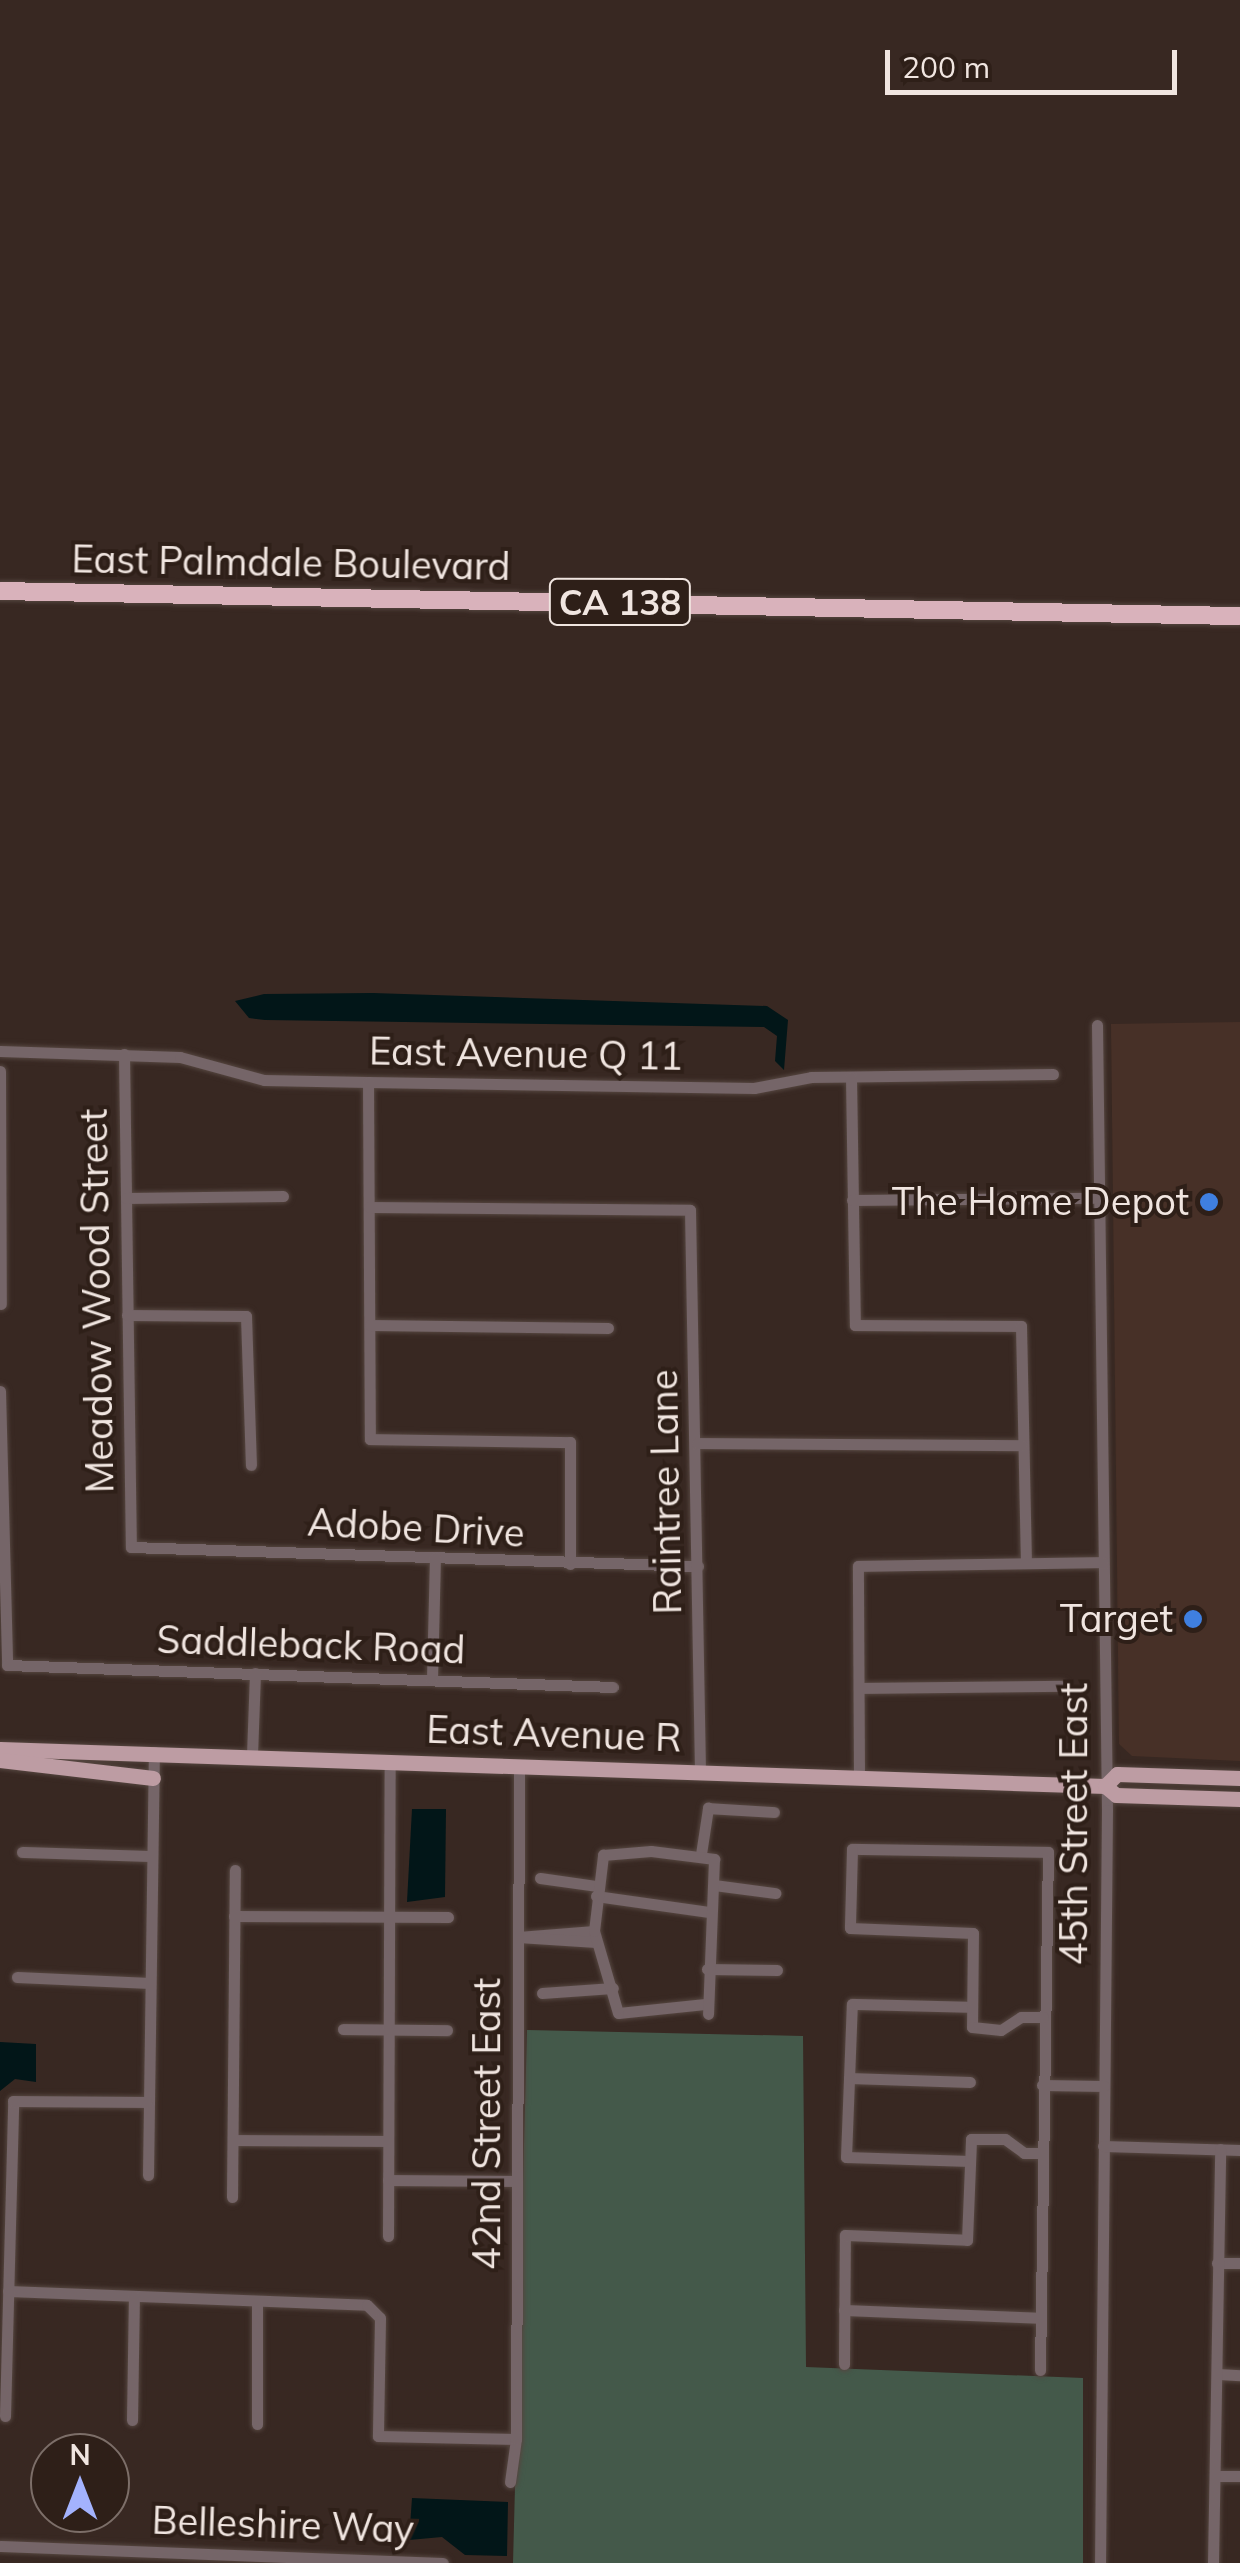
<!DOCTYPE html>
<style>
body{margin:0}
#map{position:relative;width:1240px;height:2563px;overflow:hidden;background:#382822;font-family:Mulish,sans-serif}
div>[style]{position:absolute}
.built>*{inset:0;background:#473027}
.green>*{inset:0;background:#44594a}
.water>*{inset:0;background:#021618}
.roads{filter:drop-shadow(0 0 2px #554640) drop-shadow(0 0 2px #554640)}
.minor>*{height:11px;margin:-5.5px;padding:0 5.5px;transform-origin:5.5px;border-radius:5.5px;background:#756568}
.major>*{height:15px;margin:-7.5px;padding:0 7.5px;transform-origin:7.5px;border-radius:7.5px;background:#bd9ca3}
.highway>*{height:18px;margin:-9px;padding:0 9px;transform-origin:9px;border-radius:9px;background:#d9b2bb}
.dots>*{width:28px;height:28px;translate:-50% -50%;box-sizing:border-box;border:5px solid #2e1f18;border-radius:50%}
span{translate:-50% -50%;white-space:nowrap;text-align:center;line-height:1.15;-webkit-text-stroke:8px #2e1f18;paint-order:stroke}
.shield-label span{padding:2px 8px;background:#2e1f18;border:2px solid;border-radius:8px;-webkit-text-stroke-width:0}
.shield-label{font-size:35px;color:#f0e5e0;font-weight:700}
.street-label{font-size:38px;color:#f0e5e0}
.poi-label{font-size:38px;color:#f0e5e0}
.right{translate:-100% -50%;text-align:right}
.north{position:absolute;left:30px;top:2433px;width:100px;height:100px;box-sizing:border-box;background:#2e1f18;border:2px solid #7c6e68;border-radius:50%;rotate:0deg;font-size:28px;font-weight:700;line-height:40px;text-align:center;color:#f0e5e0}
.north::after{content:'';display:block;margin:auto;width:35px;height:45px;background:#a3b2fd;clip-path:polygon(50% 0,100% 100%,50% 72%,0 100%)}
.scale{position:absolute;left:885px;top:50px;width:292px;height:45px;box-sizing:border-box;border:5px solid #f0e5e0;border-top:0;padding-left:12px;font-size:30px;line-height:35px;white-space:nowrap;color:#f0e5e0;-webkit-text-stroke:8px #2e1f18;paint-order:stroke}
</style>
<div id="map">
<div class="built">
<div style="clip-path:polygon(1240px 1022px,1240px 1761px,1132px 1756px,1119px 1744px,1111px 1024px)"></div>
</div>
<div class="green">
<div style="clip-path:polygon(527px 2030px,803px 2036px,806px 2367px,1083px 2378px,1083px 2563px,513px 2563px)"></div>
</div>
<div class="water">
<div style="clip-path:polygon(373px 993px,767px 1006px,788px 1020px,784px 1070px,775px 1061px,777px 1036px,764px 1027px,265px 1020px,249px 1018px,235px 1001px,264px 994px)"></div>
<div style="clip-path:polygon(412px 1809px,446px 1809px,445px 1897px,407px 1902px)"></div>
<div style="clip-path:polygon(0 2042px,36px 2044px,36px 2082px,15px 2079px,0 2091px)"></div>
<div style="clip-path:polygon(412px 2498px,508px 2502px,507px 2556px,465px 2555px,442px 2537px,409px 2540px)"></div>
</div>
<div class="roads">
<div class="minor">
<div style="left:1097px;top:1025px;width:785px;rotate:89.27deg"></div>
<div style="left:1107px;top:1810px;width:753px;rotate:90.53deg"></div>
<div style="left:0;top:1051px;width:180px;rotate:1.9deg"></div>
<div style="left:180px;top:1057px;width:87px;rotate:15.3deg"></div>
<div style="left:264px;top:1080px;width:104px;rotate:1.1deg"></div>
<div style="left:368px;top:1082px;width:386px;rotate:0.9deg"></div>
<div style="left:754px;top:1088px;width:58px;rotate:-10.9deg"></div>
<div style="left:811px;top:1077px;width:242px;rotate:-0.7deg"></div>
<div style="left:124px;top:1054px;width:493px;rotate:89.2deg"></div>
<div style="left:131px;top:1547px;width:567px;rotate:1.92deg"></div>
<div style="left:0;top:1071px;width:233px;rotate:89.8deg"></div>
<div style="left:851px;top:1077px;width:248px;rotate:89.1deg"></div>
<div style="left:855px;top:1325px;width:166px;rotate:0.3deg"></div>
<div style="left:1021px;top:1326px;width:236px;rotate:88.8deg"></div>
<div style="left:368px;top:1082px;width:357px;rotate:89.7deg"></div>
<div style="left:370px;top:1439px;width:200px;rotate:0.9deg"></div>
<div style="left:570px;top:1442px;width:122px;rotate:90deg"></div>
<div style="left:126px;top:1198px;width:157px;rotate:-0.7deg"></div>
<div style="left:852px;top:1200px;width:246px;rotate:-0.5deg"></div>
<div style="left:369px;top:1207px;width:321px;rotate:0.5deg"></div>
<div style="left:690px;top:1210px;width:562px;rotate:88.98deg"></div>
<div style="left:127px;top:1315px;width:119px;rotate:0.5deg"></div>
<div style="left:246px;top:1316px;width:149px;rotate:88.1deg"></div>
<div style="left:370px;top:1325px;width:238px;rotate:0.7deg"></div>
<div style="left:0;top:1391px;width:274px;rotate:88.5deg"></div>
<div style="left:7px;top:1665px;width:606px;rotate:2.08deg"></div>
<div style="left:697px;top:1443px;width:325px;rotate:0.4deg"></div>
<div style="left:432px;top:1679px;width:122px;rotate:-88.6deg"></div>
<div style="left:860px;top:1688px;width:201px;rotate:-0.6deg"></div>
<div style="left:252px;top:1755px;width:82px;rotate:-87.9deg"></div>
<div style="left:859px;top:1779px;width:213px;rotate:-90.3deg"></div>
<div style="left:858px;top:1566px;width:245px;rotate:-0.9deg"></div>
<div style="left:22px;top:1852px;width:130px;rotate:1.8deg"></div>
<div style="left:701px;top:1854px;width:47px;rotate:-81.3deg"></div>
<div style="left:708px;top:1808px;width:66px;rotate:3.5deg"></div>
<div style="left:540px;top:1878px;width:58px;rotate:8deg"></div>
<div style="left:714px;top:1885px;width:62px;rotate:7.5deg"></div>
<div style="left:596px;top:1896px;width:114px;rotate:8.1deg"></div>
<div style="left:234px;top:1916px;width:214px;rotate:0.3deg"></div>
<div style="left:594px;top:1931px;width:76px;rotate:175.5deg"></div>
<div style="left:518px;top:1937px;width:78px;rotate:3.7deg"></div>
<div style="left:707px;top:1969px;width:70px;rotate:0.8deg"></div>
<div style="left:17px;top:1977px;width:133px;rotate:2.6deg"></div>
<div style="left:542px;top:1993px;width:71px;rotate:-4deg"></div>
<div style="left:705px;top:2004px;width:87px;rotate:174.1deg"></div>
<div style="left:618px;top:2013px;width:85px;rotate:-106.3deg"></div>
<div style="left:594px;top:1931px;width:77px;rotate:-83.2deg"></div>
<div style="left:603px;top:1855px;width:48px;rotate:-4.8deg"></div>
<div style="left:651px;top:1851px;width:64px;rotate:7.2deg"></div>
<div style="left:714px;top:1859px;width:155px;rotate:92.2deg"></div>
<div style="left:343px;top:2029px;width:104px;rotate:0.6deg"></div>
<div style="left:849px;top:2078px;width:121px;rotate:1.9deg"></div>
<div style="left:1042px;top:2085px;width:62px;rotate:0.9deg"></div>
<div style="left:233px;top:2140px;width:155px;rotate:0.4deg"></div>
<div style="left:1103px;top:2146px;width:137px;rotate:1.7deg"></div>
<div style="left:970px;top:2161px;width:124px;rotate:-178.2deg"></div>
<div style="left:846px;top:2157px;width:153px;rotate:-87.8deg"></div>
<div style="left:852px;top:2004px;width:120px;rotate:1.4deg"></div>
<div style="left:148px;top:2175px;width:423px;rotate:-89.2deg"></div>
<div style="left:388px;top:2180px;width:129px;rotate:0.4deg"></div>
<div style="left:232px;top:2197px;width:327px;rotate:-89.5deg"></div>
<div style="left:388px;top:2236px;width:475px;rotate:-89.8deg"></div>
<div style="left:1217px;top:2263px;width:23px"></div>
<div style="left:8px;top:2291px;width:359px;rotate:2.2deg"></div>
<div style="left:367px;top:2305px;width:18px;rotate:45deg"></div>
<div style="left:380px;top:2318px;width:118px;rotate:91deg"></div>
<div style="left:378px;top:2436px;width:138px;rotate:1.2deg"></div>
<div style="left:844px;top:2310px;width:195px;rotate:2.3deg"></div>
<div style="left:844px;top:2364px;width:129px;rotate:-89.6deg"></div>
<div style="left:845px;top:2235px;width:122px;rotate:2.3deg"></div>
<div style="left:967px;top:2240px;width:101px;rotate:-87.7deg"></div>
<div style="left:971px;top:2139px;width:34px"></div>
<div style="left:1005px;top:2139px;width:24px;rotate:36deg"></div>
<div style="left:1024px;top:2153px;width:18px"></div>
<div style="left:1040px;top:2370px;width:518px;rotate:-89.12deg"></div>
<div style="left:1048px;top:1852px;width:196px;rotate:-179.1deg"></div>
<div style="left:852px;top:1849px;width:79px;rotate:91.5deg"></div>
<div style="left:850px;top:1928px;width:123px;rotate:2.3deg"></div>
<div style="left:973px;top:1933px;width:94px;rotate:90.6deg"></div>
<div style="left:972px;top:2027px;width:29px;rotate:6deg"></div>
<div style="left:1001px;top:2030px;width:24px;rotate:-33deg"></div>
<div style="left:1021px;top:2017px;width:22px"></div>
<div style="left:1218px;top:2374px;width:22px;rotate:3deg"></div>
<div style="left:5px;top:2416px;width:315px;rotate:-88.5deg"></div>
<div style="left:13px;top:2101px;width:134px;rotate:0.4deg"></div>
<div style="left:132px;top:2420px;width:124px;rotate:-89.1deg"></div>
<div style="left:257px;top:2424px;width:123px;rotate:-90deg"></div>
<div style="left:1215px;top:2476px;width:25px"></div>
<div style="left:510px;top:2482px;width:43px;rotate:-82.1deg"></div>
<div style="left:516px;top:2439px;width:673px;rotate:-89.74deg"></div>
<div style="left:0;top:2546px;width:443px;rotate:2.2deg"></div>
<div style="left:1213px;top:2563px;width:414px;rotate:-89deg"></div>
</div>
<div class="major">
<div style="left:0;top:1749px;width:1106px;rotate:1.92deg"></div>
<div style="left:1105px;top:1786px;width:14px;rotate:39deg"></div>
<div style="left:1116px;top:1795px;width:124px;rotate:1.8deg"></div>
<div style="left:0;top:1760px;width:154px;rotate:6.7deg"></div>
<div style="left:1105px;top:1786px;width:17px;rotate:-45deg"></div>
<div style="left:1117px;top:1774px;width:123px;rotate:1.9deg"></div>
</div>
<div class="highway">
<div style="left:0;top:591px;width:1240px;rotate:1.16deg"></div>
</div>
</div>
<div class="dots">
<div style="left:1209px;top:1202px;background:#3f7fe0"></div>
<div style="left:1193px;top:1619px;background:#3f7fe0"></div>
</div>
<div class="shield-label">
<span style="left:620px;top:602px">CA 138</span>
</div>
<div class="street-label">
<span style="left:291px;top:563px;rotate:1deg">East Palmdale Boulevard</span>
<span style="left:526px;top:1054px;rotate:1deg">East Avenue Q 11</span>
<span style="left:97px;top:1301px;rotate:-91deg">Meadow Wood Street</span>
<span style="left:666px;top:1492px;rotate:-91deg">Raintree Lane</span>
<span style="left:416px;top:1528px;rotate:3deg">Adobe Drive</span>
<span style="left:311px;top:1645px;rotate:2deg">Saddleback Road</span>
<span style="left:554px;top:1734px;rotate:2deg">East Avenue R</span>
<span style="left:1074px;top:1824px;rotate:-90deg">45th Street East</span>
<span style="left:487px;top:2124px;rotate:-90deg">42nd Street East</span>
<span style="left:283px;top:2525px;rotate:2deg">Belleshire Way</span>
</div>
<div class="poi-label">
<span class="right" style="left:1189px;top:1202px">The Home Depot</span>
<span class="right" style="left:1173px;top:1619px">Target</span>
</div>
<div class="north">N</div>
<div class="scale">200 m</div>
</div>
